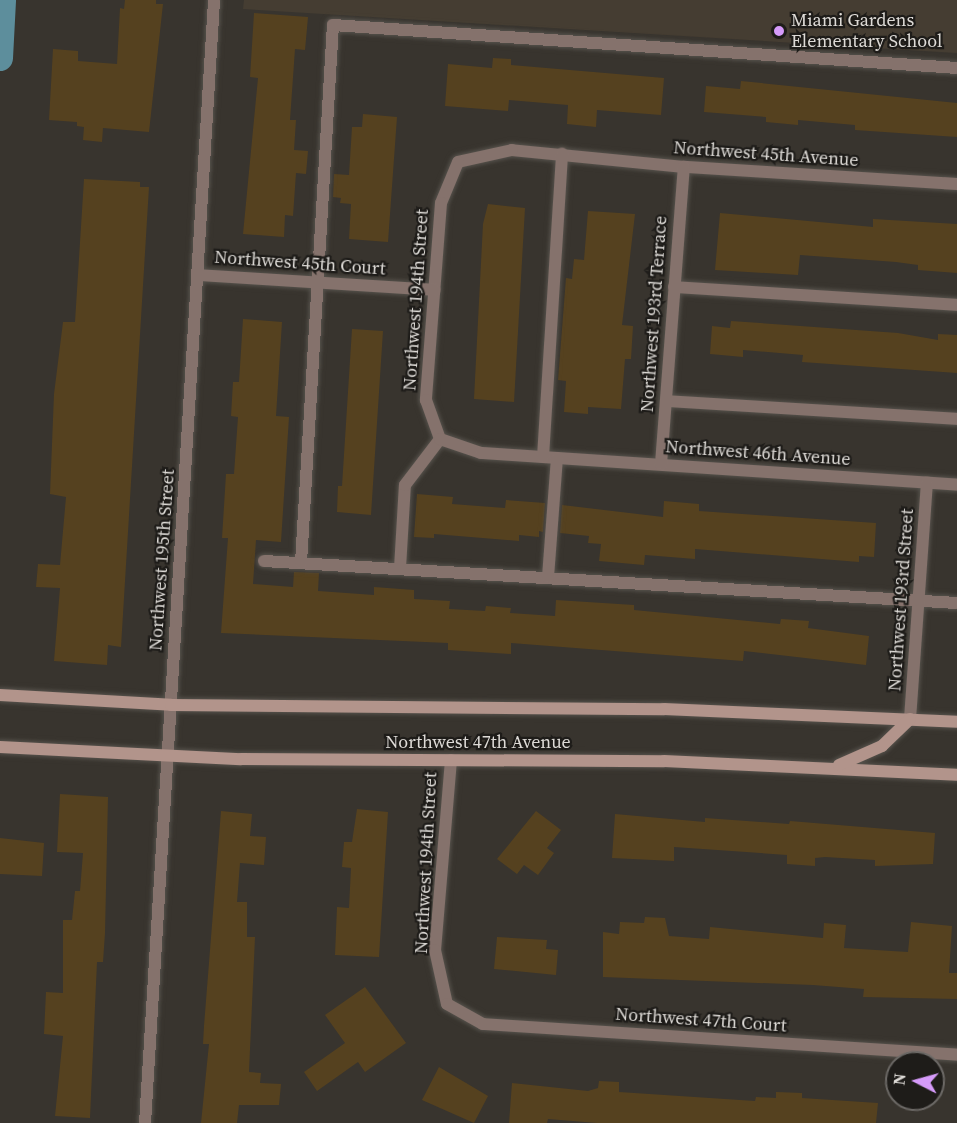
<!DOCTYPE html>
<style>
body{margin:0}
#map{position:relative;width:957px;height:1123px;overflow:hidden;background:#38342e;font-family:"Source Serif 4",serif}
div>[style]{position:absolute}
.built>*{inset:0;background:#453d32}
.canal>*{height:26px;margin:-13px;padding:0 13px;transform-origin:13px;border-radius:13px;background:#5d8e9c}
.building>*{inset:0;background:#55411f}
.roads{filter:drop-shadow(0 0 2px #56524c) drop-shadow(0 0 2px #56524c)}
.service>*{height:12px;margin:-6px;padding:0 6px;transform-origin:6px;border-radius:6px;background:#85726c}
.minor>*{height:12px;margin:-6px;padding:0 6px;transform-origin:6px;border-radius:6px;background:#85726c}
.secondary>*{height:12px;margin:-6px;padding:0 6px;transform-origin:6px;border-radius:6px;background:#b2948b}
.dots>*{width:16px;height:16px;translate:-50% -50%;box-sizing:border-box;border:3px solid #1e1c19;border-radius:50%}
span{translate:-50% -50%;white-space:nowrap;text-align:center;line-height:1.15;-webkit-text-stroke:4.5px #1e1c19;paint-order:stroke}
.poi-label{font-size:18px;color:#dedbd7}
.left{translate:0 -50%;text-align:left}
.street-label{font-size:18px;color:#dedbd7}
.north{position:absolute;left:885px;top:1051px;width:60px;height:60px;box-sizing:border-box;background:#1e1c19;border:2px solid #6b6865;border-radius:50%;rotate:276deg;font-size:16px;font-weight:700;line-height:24px;text-align:center;color:#dedbd7}
.north::after{content:'';display:block;margin:auto;width:21px;height:27px;background:#d69bfa;clip-path:polygon(50% 0,100% 100%,50% 72%,0 100%)}
</style>
<div id="map">
<div class="built">
<div style="clip-path:polygon(244px 0,957px 0,957px 53px,243px 9px)"></div>
</div>
<div class="canal">
<div style="left:0;top:58px;width:58px;rotate:-87deg"></div>
</div>
<div class="building">
<div style="clip-path:polygon(125px 0,156px 0,156px 4px,163px 4px,149px 132px,103px 128px,102px 142px,83px 140px,84px 127px,77px 126px,77px 122px,49px 120px,53px 49px,78px 51px,78px 61px,117px 64px,120px 8px,124px 9px)"></div>
<div style="clip-path:polygon(254px 13px,308px 17px,305px 50px,295px 49px,290px 120px,296px 120px,294px 150px,308px 151px,306px 174px,296px 173px,293px 216px,285px 215px,284px 237px,243px 234px,258px 78px,250px 77px)"></div>
<div style="clip-path:polygon(493px 58px,511px 59px,511px 65px,664px 78px,661px 115px,597px 110px,596px 127px,567px 124px,568px 105px,509px 100px,508px 111px,445px 106px,448px 64px,492px 68px)"></div>
<div style="clip-path:polygon(741px 81px,957px 103px,957px 137px,855px 130px,855px 125px,798px 120px,798px 125px,766px 122px,766px 117px,704px 112px,706px 86px,740px 89px)"></div>
<div style="clip-path:polygon(363px 114px,397px 117px,388px 242px,349px 239px,351px 204px,340px 203px,341px 198px,333px 197px,334px 174px,349px 175px,352px 127px,362px 127px)"></div>
<div style="clip-path:polygon(84px 179px,140px 182px,140px 187px,149px 187px,121px 647px,108px 645px,107px 665px,54px 661px,60px 588px,36px 587px,38px 564px,60px 565px,66px 497px,50px 494px,54px 394px,63px 322px,75px 322px)"></div>
<div style="clip-path:polygon(488px 204px,525px 208px,514px 402px,474px 399px,483px 224px)"></div>
<div style="clip-path:polygon(588px 211px,635px 214px,622px 325px,633px 326px,631px 359px,625px 359px,621px 409px,588px 407px,588px 414px,564px 412px,566px 381px,558px 380px,566px 278px,572px 279px,574px 259px,584px 260px)"></div>
<div style="clip-path:polygon(720px 213px,873px 227px,873px 219px,957px 224px,957px 273px,918px 270px,918px 265px,896px 262px,800px 255px,798px 275px,715px 270px)"></div>
<div style="clip-path:polygon(243px 319px,282px 322px,276px 416px,289px 417px,281px 542px,256px 540px,253px 584px,293px 587px,294px 572px,319px 573px,318px 591px,374px 595px,374px 587px,414px 590px,414px 599px,450px 601px,449px 609px,485px 611px,486px 606px,511px 608px,510px 613px,555px 616px,556px 600px,634px 605px,634px 610px,780px 624px,781px 619px,809px 621px,808px 628px,869px 636px,866px 665px,744px 651px,743px 661px,511px 643px,511px 654px,448px 650px,448px 643px,221px 633px,228px 538px,222px 538px,226px 474px,234px 474px,238px 417px,231px 416px,233px 382px,239px 382px)"></div>
<div style="clip-path:polygon(731px 321px,898px 333px,938px 340px,938px 334px,957px 335px,957px 373px,802px 362px,803px 355px,743px 350px,743px 357px,710px 354px,712px 326px,730px 328px)"></div>
<div style="clip-path:polygon(352px 329px,383px 331px,371px 515px,337px 512px,338px 486px,342px 486px)"></div>
<div style="clip-path:polygon(417px 494px,453px 497px,452px 504px,505px 508px,506px 500px,545px 503px,543px 532px,539px 531px,539px 537px,519px 535px,519px 541px,434px 534px,434px 538px,414px 537px)"></div>
<div style="clip-path:polygon(664px 501px,699px 504px,699px 511px,876px 523px,874px 557px,859px 556px,859px 562px,695px 549px,695px 559px,645px 555px,644px 565px,599px 561px,601px 544px,588px 543px,589px 536px,560px 533px,562px 505px,663px 517px)"></div>
<div style="clip-path:polygon(60px 794px,108px 797px,105px 933px,103px 962px,97px 962px,90px 1118px,55px 1116px,63px 1036px,44px 1034px,46px 992px,63px 993px,63px 920px,72px 920px,75px 891px,80px 891px,83px 853px,57px 852px)"></div>
<div style="clip-path:polygon(357px 809px,388px 812px,379px 957px,335px 955px,337px 907px,349px 908px,351px 868px,342px 867px,344px 842px,352px 842px)"></div>
<div style="clip-path:polygon(221px 811px,252px 814px,250px 836px,266px 837px,264px 865px,240px 863px,237px 902px,247px 902px,247px 937px,255px 937px,249px 1072px,261px 1073px,260px 1083px,281px 1084px,279px 1105px,239px 1105px,237px 1123px,201px 1123px,209px 1044px,203px 1044px,204px 1026px)"></div>
<div style="clip-path:polygon(536px 811px,561px 830px,547px 848px,554px 853px,538px 875px,524px 865px,517px 874px,497px 859px)"></div>
<div style="clip-path:polygon(615px 814px,705px 822px,705px 818px,789px 824px,790px 821px,935px 833px,933px 864px,875px 866px,875px 860px,825px 857px,815px 858px,815px 866px,787px 864px,787px 855px,674px 847px,674px 861px,612px 858px)"></div>
<div style="clip-path:polygon(0 838px,44px 843px,42px 876px,0 874px)"></div>
<div style="clip-path:polygon(645px 917px,665px 918px,669px 936px,709px 939px,710px 927px,823px 938px,824px 923px,846px 925px,844px 948px,908px 952px,911px 922px,952px 926px,949px 973px,957px 973px,957px 999px,863px 997px,864px 989px,813px 985px,603px 977px,603px 932px,619px 934px,620px 922px,644px 923px)"></div>
<div style="clip-path:polygon(497px 937px,547px 940px,546px 949px,558px 950px,556px 975px,494px 969px)"></div>
<div style="clip-path:polygon(365px 987px,406px 1043px,365px 1072px,358px 1062px,317px 1091px,304px 1072px,345px 1043px,325px 1015px)"></div>
<div style="clip-path:polygon(439px 1067px,488px 1096px,474px 1123px,422px 1100px)"></div>
<div style="clip-path:polygon(599px 1081px,619px 1082px,619px 1092px,755px 1101px,756px 1097px,776px 1098px,776px 1092px,802px 1093px,802px 1098px,878px 1103px,876px 1123px,597px 1123px,548px 1119px,547px 1123px,509px 1123px,512px 1083px,588px 1091px,598px 1088px)"></div>
</div>
<div class="roads">
<div class="service">
<div style="left:400px;top:568px;width:83px;rotate:-86.6deg"></div>
<div style="left:405px;top:485px;width:58px;rotate:-52.7deg"></div>
</div>
<div class="minor">
<div style="left:957px;top:184px;width:274px;rotate:-176.4deg"></div>
<div style="left:684px;top:167px;width:173px;rotate:-174.4deg"></div>
<div style="left:512px;top:150px;width:55px;rotate:167.5deg"></div>
<div style="left:458px;top:162px;width:44px;rotate:112.5deg"></div>
<div style="left:441px;top:203px;width:198px;rotate:94.4deg"></div>
<div style="left:426px;top:400px;width:41px;rotate:70.3deg"></div>
<div style="left:440px;top:439px;width:43px;rotate:18.9deg"></div>
<div style="left:481px;top:453px;width:477px;rotate:3.8deg"></div>
<div style="left:198px;top:275px;width:237px;rotate:3.6deg"></div>
<div style="left:674px;top:287px;width:284px;rotate:3.6deg"></div>
<div style="left:666px;top:401px;width:292px;rotate:3.5deg"></div>
<div style="left:543px;top:457px;width:304px;rotate:-86.4deg"></div>
<div style="left:661px;top:464px;width:298px;rotate:-85.6deg"></div>
<div style="left:264px;top:561px;width:694px;rotate:3.47deg"></div>
<div style="left:301px;top:563px;width:539px;rotate:-86.6deg"></div>
<div style="left:333px;top:25px;width:625px;rotate:3.94deg"></div>
<div style="left:548px;top:577px;width:119px;rotate:-85.7deg"></div>
<div style="left:910px;top:719px;width:237px;rotate:-85.9deg"></div>
<div style="left:451px;top:760px;width:191px;rotate:94.8deg"></div>
<div style="left:435px;top:950px;width:55px;rotate:77.5deg"></div>
<div style="left:447px;top:1004px;width:41px;rotate:29.1deg"></div>
<div style="left:483px;top:1024px;width:475px;rotate:3.7deg"></div>
<div style="left:145px;top:1123px;width:1125px;rotate:-86.48deg"></div>
</div>
<div class="secondary">
<div style="left:0;top:695px;width:171px;rotate:3.3deg"></div>
<div style="left:171px;top:705px;width:493px;rotate:0.5deg"></div>
<div style="left:664px;top:709px;width:293px;rotate:2.5deg"></div>
<div style="left:0;top:747px;width:241px;rotate:2.9deg"></div>
<div style="left:241px;top:759px;width:423px;rotate:0.3deg"></div>
<div style="left:664px;top:761px;width:293px;rotate:2.7deg"></div>
<div style="left:839px;top:765px;width:47px;rotate:-23.8deg"></div>
<div style="left:882px;top:746px;width:39px;rotate:-44deg"></div>
</div>
</div>
<div class="dots">
<div style="left:779px;top:31px;background:#d69bfa"></div>
</div>
<div class="poi-label">
<span class="left" style="left:791px;top:31px">Miami Gardens<br>Elementary School</span>
</div>
<div class="street-label">
<span style="left:766px;top:154px;rotate:4deg">Northwest 45th Avenue</span>
<span style="left:300px;top:263px;rotate:4deg">Northwest 45th Court</span>
<span style="left:416px;top:300px;rotate:-86deg">Northwest 194th Street</span>
<span style="left:654px;top:314px;rotate:-86deg">Northwest 193rd Terrace</span>
<span style="left:758px;top:453px;rotate:4deg">Northwest 46th Avenue</span>
<span style="left:162px;top:560px;rotate:-86deg">Northwest 195th Street</span>
<span style="left:901px;top:600px;rotate:-86deg">Northwest 193rd Street</span>
<span style="left:478px;top:742px">Northwest 47th Avenue</span>
<span style="left:426px;top:863px;rotate:-87deg">Northwest 194th Street</span>
<span style="left:701px;top:1020px;rotate:4deg">Northwest 47th Court</span>
</div>
<div class="north">N</div>
</div>
